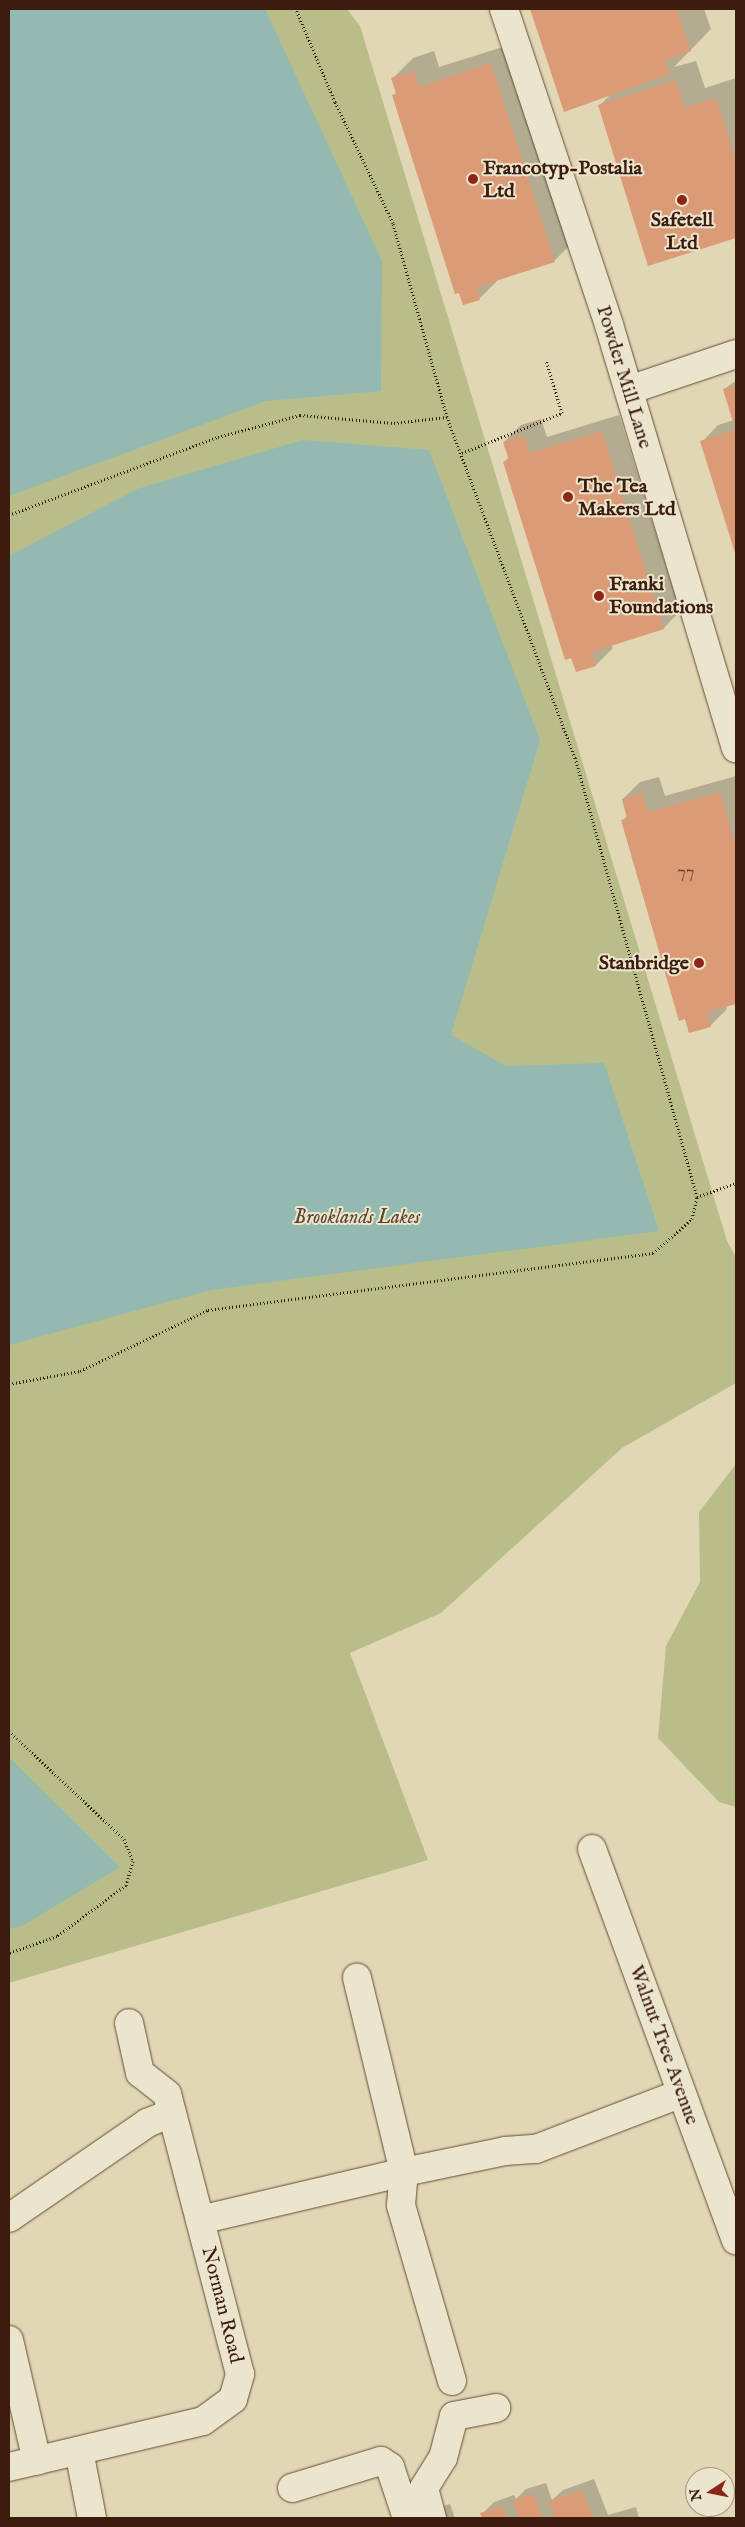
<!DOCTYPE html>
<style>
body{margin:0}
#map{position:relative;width:745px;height:2527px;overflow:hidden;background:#e1d7b4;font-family:"IM FELL English",serif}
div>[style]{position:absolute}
.green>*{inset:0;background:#b9bd89}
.water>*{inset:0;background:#94b9b1}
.shadow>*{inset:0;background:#0003}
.building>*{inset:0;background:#db9b76}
.path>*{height:3px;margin-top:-1.5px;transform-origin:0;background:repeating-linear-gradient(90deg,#3c1d0d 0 1px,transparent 0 3.5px)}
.roads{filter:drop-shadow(0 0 1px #654c37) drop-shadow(0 0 1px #654c37)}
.minor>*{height:28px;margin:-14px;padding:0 14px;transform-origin:14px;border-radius:14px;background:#ece5ce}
.dots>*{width:14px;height:14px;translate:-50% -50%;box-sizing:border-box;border:2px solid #ece5ce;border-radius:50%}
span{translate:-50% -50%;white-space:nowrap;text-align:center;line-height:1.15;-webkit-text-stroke:4px #ece5ce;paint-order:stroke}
.number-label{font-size:18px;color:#643c27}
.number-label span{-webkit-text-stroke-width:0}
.poi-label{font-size:20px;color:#3c1d0d;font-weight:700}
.left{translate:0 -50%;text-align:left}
.right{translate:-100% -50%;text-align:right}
.street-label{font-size:20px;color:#3c1d0d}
.park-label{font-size:20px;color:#5b452c;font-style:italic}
.frame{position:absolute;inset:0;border:10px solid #3c1d0d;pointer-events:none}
.north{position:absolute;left:685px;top:2467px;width:50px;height:50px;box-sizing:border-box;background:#ece5ce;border:1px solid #a69581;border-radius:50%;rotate:259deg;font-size:14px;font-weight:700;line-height:20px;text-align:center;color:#3c1d0d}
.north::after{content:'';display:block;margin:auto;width:18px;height:22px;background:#8f2418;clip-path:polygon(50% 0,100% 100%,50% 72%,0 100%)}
</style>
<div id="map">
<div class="green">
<div style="clip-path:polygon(9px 9px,347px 9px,360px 26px,727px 1241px,736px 1257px,736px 1383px,622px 1448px,441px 1613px,350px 1653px,428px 1860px,9px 1983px)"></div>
<div style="clip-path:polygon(736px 1464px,736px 1807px,719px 1802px,658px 1738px,666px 1646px,700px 1582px,699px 1512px)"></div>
</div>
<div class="water">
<div style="clip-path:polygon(9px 9px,265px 9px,382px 261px,381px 391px,266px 401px,9px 496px)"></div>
<div style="clip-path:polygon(303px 440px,429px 450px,540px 740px,451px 1035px,506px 1066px,604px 1063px,659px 1231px,211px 1290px,9px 1345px,9px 556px,137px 489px)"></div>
<div style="clip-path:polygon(9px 1757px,120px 1867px,22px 1926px,9px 1929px)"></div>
</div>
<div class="shadow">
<div style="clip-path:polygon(531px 9px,704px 9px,711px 29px,674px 67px,696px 61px,705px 88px,736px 78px,736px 237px,649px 264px,600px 105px,611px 94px,565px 110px)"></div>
<div style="clip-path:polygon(512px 44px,574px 241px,554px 261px,499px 279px,479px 299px,393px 96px,397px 92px,393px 78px,413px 58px,434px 51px,439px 67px)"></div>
<div style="clip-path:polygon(736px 381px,736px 553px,702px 442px,718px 425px,734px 420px,724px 389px)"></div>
<div style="clip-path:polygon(619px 415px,680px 611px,664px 628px,611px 644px,613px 648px,596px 665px,577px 671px,504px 462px,509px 457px,504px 442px,521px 425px,541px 419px,547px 437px)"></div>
<div style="clip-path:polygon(736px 776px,736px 1003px,726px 1006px,727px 1009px,710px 1026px,622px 821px,628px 815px,623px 799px,640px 782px,659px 777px,665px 796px)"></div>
<div style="clip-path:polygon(594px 2479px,608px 2515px,636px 2507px,639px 2518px,483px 2518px,482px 2514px,494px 2502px,514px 2495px,516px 2499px,526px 2489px,546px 2483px,552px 2500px,563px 2490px)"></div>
<div style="clip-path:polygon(450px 2504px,455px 2518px,405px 2518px)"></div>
</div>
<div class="building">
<div style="clip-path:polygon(530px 9px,676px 9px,691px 51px,665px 61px,670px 74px,564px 112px)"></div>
<div style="clip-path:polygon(491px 63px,555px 262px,477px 287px,480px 300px,463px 305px,459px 293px,455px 294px,392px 95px,396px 94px,391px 78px,414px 71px,419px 87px)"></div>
<div style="clip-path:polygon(676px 80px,685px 108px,716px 98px,736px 161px,736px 238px,648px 266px,598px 105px)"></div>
<div style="clip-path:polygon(736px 385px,736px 421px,733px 422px,723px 389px)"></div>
<div style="clip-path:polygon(736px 429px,736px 556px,700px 441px)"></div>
<div style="clip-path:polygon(602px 431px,664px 629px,592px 652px,596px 666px,576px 672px,571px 658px,565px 660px,503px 462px,509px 460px,503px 442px,524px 435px,530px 453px)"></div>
<div style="clip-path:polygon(720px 792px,736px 848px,736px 1004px,707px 1012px,711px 1027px,689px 1033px,685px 1019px,679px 1021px,621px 820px,627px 819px,622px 799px,642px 793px,648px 812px)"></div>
<div style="clip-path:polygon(582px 2490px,593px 2518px,555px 2518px,549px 2501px)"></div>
<div style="clip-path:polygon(534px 2494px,542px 2518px,511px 2518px,518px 2516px,513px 2500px)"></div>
<div style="clip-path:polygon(503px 2506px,507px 2518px,482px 2518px,480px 2513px)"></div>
</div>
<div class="path">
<div style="left:462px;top:453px;width:108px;rotate:-21.8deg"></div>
<div style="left:562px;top:413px;width:55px;rotate:-106.8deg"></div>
<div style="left:9px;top:515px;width:223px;rotate:-20.5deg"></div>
<div style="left:218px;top:437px;width:85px;rotate:-15deg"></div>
<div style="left:300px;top:415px;width:94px;rotate:4.9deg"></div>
<div style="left:394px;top:423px;width:53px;rotate:-6.5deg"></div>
<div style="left:447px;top:417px;width:201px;rotate:-105.6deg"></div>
<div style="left:393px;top:223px;width:134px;rotate:-115.6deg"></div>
<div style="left:335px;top:102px;width:101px;rotate:-112.8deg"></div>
<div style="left:697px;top:1197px;width:41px;rotate:-19.7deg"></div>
<div style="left:9px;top:1384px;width:72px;rotate:-10.4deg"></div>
<div style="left:80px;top:1371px;width:142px;rotate:-25.5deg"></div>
<div style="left:208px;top:1310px;width:449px;rotate:-7.3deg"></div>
<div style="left:653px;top:1253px;width:52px;rotate:-41.1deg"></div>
<div style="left:692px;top:1219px;width:23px;rotate:-77deg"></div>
<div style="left:697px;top:1197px;width:456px;rotate:-105.5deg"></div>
<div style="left:575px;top:758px;width:364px;rotate:-110.6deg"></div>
<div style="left:9px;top:1731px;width:158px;rotate:43.2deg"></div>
<div style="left:124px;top:1839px;width:24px;rotate:68deg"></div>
<div style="left:133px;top:1861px;width:25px;rotate:106deg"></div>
<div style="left:126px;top:1885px;width:86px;rotate:143.5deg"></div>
<div style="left:57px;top:1936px;width:51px;rotate:160.5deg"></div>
</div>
<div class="roads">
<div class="minor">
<div style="left:504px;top:9px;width:333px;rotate:71.6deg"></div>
<div style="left:609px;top:325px;width:442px;rotate:73.3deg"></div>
<div style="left:629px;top:390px;width:113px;rotate:-18.6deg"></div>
<div style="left:592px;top:1849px;width:417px;rotate:69.8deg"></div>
<div style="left:9px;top:2218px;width:168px;rotate:-34.5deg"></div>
<div style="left:147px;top:2123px;width:27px;rotate:-22deg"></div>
<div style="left:200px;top:2220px;width:210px;rotate:-13.2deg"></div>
<div style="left:404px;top:2172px;width:200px;rotate:-103.6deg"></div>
<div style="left:9px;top:2340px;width:124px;rotate:77deg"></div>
<div style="left:452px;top:2381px;width:183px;rotate:-106.2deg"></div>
<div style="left:401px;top:2205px;width:33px;rotate:-85deg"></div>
<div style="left:404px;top:2172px;width:103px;rotate:-11.7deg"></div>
<div style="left:505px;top:2151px;width:31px;rotate:-4deg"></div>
<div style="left:536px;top:2149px;width:156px;rotate:-21deg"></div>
<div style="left:79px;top:2451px;width:68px;rotate:79deg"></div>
<div style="left:9px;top:2467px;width:199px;rotate:-13.3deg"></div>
<div style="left:203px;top:2421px;width:37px;rotate:-36deg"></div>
<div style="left:233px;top:2399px;width:26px;rotate:-74deg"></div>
<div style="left:240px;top:2374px;width:289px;rotate:-104.6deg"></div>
<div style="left:167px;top:2094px;width:34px;rotate:-142deg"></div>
<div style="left:140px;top:2073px;width:51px;rotate:-102.4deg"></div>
<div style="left:292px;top:2488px;width:93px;rotate:-16.9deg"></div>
<div style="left:381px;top:2461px;width:11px;rotate:34deg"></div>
<div style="left:390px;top:2467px;width:54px;rotate:71.6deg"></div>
<div style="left:432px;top:2518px;width:31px;rotate:-105deg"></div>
<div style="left:424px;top:2488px;width:36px;rotate:-58deg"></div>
<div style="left:443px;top:2458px;width:43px;rotate:-75.3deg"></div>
<div style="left:454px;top:2416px;width:43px;rotate:-10.8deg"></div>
</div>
</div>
<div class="dots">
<div style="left:473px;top:179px;background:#8f2418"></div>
<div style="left:682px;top:200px;background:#8f2418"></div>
<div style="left:568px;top:497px;background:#8f2418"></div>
<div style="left:599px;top:596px;background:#8f2418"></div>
<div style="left:699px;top:963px;background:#8f2418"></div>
</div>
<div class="number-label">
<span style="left:686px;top:873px">77</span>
</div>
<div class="poi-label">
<span class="left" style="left:483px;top:180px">Francotyp-Postalia<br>Ltd</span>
<span style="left:682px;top:232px">Safetell<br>Ltd</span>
<span class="left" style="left:578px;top:498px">The Tea<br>Makers Ltd</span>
<span class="left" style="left:609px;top:596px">Franki<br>Foundations</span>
<span class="right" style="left:689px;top:963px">Stanbridge</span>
</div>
<div class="street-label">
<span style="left:624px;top:377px;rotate:73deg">Powder Mill Lane</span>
<span style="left:664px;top:2045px;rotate:70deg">Walnut Tree Avenue</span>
<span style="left:222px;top:2305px;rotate:76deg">Norman Road</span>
</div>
<div class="park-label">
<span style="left:357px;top:1217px">Brooklands Lakes</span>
</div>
<div class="frame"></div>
<div class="north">N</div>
</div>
